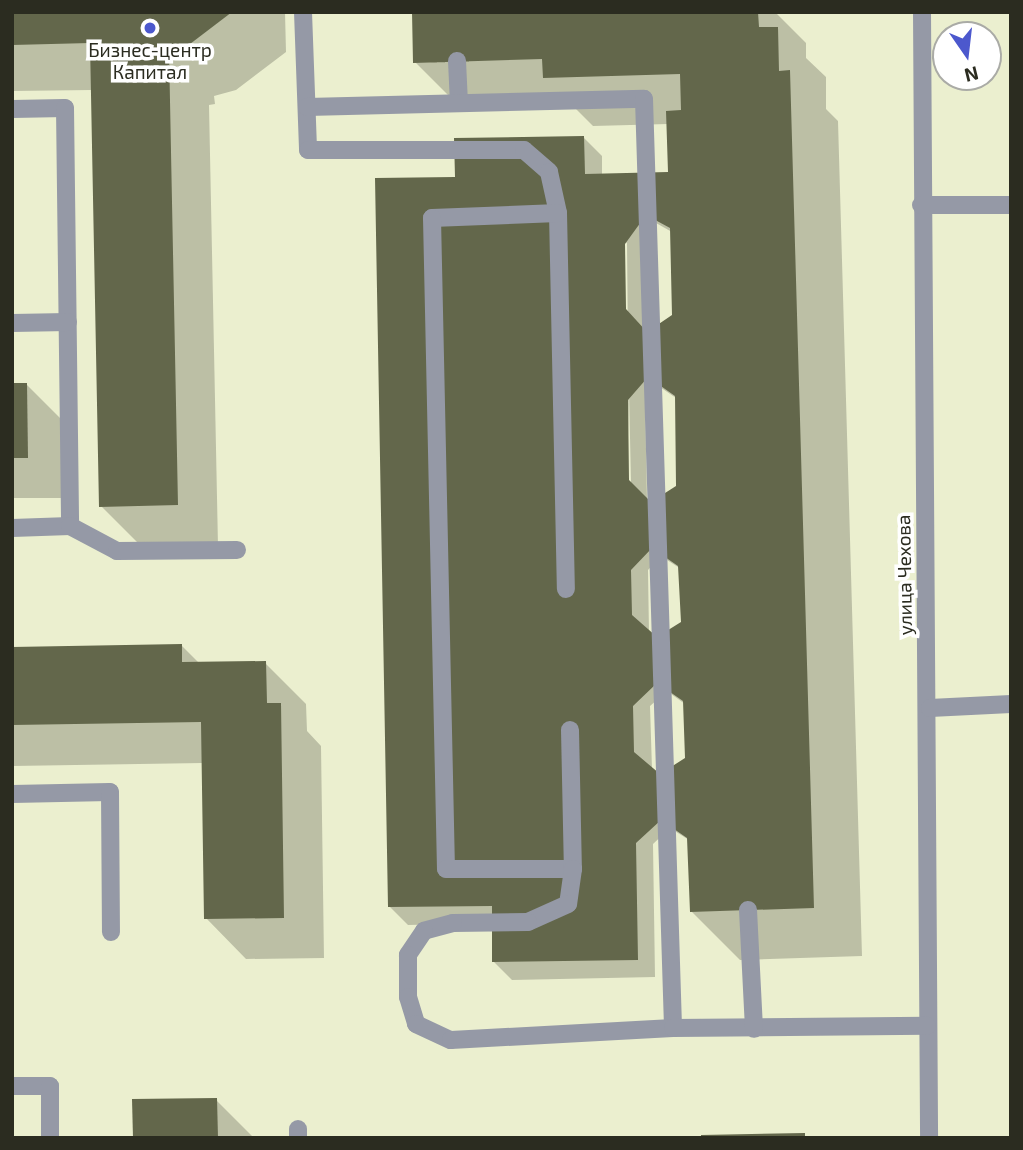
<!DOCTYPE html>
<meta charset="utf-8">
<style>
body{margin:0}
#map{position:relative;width:1023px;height:1150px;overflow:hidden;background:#ebefcf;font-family:"Exo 2",sans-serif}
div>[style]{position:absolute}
.shadow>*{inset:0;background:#0003}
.building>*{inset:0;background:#63674b}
.minor>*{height:18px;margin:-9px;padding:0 9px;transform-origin:9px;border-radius:9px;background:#9599a6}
.dots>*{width:19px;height:19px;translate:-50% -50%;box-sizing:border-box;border:4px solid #fff;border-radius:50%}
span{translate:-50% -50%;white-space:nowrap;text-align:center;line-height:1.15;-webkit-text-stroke:7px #fff;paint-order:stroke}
.poi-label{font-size:19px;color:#2b2c20}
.street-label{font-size:19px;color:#2b2c20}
.frame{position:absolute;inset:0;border:14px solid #2b2c20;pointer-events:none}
.north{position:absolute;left:932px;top:21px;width:70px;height:70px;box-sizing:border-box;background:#fff;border:2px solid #aaaba6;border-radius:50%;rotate:166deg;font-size:19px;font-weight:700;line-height:28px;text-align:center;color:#2b2c20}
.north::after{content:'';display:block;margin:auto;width:24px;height:32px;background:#4c58cd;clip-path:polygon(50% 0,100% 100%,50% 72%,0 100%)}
</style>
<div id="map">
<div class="shadow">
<div style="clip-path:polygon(12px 12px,285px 12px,286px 52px,236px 90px,214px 96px,215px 104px,209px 105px,218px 546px,142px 547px,101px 506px,92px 90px,12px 91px)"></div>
<div style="clip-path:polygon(evenodd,413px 12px,775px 12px,806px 43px,806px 58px,826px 77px,826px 109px,838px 121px,862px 956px,740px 960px,691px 911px,689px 840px,670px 828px,653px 844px,655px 977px,512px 980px,494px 962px,494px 923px,408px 925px,390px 907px,457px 179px,584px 138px,602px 156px,602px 176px,670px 174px,668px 124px,593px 126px,574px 107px,463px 110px,415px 62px,413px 12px,656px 223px,672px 232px,674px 316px,648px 334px,656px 223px,413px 12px,623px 240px,627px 243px,628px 350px,625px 350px,623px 240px,413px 12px,657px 385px,676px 398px,679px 491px,647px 500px,645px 399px,657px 385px,413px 12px,629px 391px,631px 484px,627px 481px,629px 391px,413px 12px,661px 556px,681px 569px,683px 626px,656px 639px,649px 633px,648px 570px,661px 556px,413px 12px,667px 691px,685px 704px,687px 763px,660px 776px,652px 769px,650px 706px,667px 691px)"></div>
<div style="clip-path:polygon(26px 384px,67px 425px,68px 498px,12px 498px,12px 385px)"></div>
<div style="clip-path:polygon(182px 646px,199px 663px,265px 663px,306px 704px,307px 731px,321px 746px,324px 958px,246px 959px,206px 918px,203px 763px,12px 766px,12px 649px)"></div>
<div style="clip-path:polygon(216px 1100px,254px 1138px,135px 1138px)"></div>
</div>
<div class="building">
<div style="clip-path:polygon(12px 12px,232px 12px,190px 44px,169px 50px,178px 505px,99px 507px,90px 43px,12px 45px)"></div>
<div style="clip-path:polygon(evenodd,412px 12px,758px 12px,759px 27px,778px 27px,779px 71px,790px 70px,814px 908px,690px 912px,687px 838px,661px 820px,636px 843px,638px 960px,492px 962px,492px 906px,388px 907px,375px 178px,455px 177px,454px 138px,584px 136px,585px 174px,668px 172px,666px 111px,681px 110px,680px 74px,543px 78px,542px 59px,413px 63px,412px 12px,646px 215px,670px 228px,672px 315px,647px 332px,626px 309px,625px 244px,646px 215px,412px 12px,648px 377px,675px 396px,676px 486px,651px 502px,629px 480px,628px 400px,648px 377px,412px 12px,652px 548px,678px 566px,681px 622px,657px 637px,632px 615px,631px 570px,652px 548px,412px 12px,657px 683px,683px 701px,685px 758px,660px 774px,634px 752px,633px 706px,657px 683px)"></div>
<div style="clip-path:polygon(12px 383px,27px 383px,28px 458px,12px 458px)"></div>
<div style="clip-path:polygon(182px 644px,182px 662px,266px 661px,267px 703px,281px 703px,284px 918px,204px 919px,201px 722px,12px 725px,12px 647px)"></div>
<div style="clip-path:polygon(217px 1098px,218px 1138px,133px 1138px,132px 1099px)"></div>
<div style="clip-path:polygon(805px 1133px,805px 1138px,701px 1138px,701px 1135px)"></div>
</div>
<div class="minor">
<div style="left:303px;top:12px;width:138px;rotate:87.9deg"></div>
<div style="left:308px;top:150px;width:216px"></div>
<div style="left:524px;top:150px;width:33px;rotate:41deg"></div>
<div style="left:549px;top:172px;width:42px;rotate:77.6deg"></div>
<div style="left:558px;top:213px;width:376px;rotate:88.8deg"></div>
<div style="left:922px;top:12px;width:1126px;rotate:89.64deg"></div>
<div style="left:457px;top:61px;width:42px;rotate:87.3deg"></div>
<div style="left:307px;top:107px;width:337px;rotate:-1.4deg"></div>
<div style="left:644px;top:99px;width:929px;rotate:88.21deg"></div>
<div style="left:12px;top:109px;width:53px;rotate:-1.1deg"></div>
<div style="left:65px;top:108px;width:418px;rotate:89.3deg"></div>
<div style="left:921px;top:205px;width:90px"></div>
<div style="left:558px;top:213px;width:126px;rotate:177.7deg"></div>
<div style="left:432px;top:218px;width:651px;rotate:88.77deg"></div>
<div style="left:446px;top:869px;width:127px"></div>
<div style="left:12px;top:323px;width:56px;rotate:-1deg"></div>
<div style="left:12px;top:528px;width:58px;rotate:-2deg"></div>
<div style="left:70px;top:526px;width:53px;rotate:28deg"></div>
<div style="left:117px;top:551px;width:120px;rotate:-0.5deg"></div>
<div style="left:930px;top:708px;width:81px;rotate:-2.8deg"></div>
<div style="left:570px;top:730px;width:139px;rotate:88.8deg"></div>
<div style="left:573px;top:869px;width:35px;rotate:98deg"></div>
<div style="left:568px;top:904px;width:44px;rotate:155.8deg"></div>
<div style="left:528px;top:922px;width:75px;rotate:179.2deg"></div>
<div style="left:453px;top:923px;width:30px;rotate:165deg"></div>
<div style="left:424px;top:931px;width:29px;rotate:124deg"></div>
<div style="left:408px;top:955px;width:42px;rotate:90deg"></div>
<div style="left:408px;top:997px;width:28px;rotate:73deg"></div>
<div style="left:416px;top:1024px;width:38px;rotate:25deg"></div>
<div style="left:451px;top:1040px;width:222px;rotate:-3.1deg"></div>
<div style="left:673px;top:1028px;width:254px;rotate:-0.5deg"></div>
<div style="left:12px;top:794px;width:98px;rotate:-1.2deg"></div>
<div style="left:110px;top:792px;width:140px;rotate:89.6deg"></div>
<div style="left:748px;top:910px;width:119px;rotate:87.1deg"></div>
<div style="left:12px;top:1086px;width:38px"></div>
<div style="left:50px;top:1086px;width:52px;rotate:90deg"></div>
<div style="left:298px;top:1129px;width:9px;rotate:90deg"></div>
</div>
<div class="dots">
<div style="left:150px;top:28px;background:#4c58cd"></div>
</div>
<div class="poi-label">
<span style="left:150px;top:61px">Бизнес-центр<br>Капитал</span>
</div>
<div class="street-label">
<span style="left:904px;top:575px;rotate:-91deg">улица Чехова</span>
</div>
<div class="frame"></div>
<div class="north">N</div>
</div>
